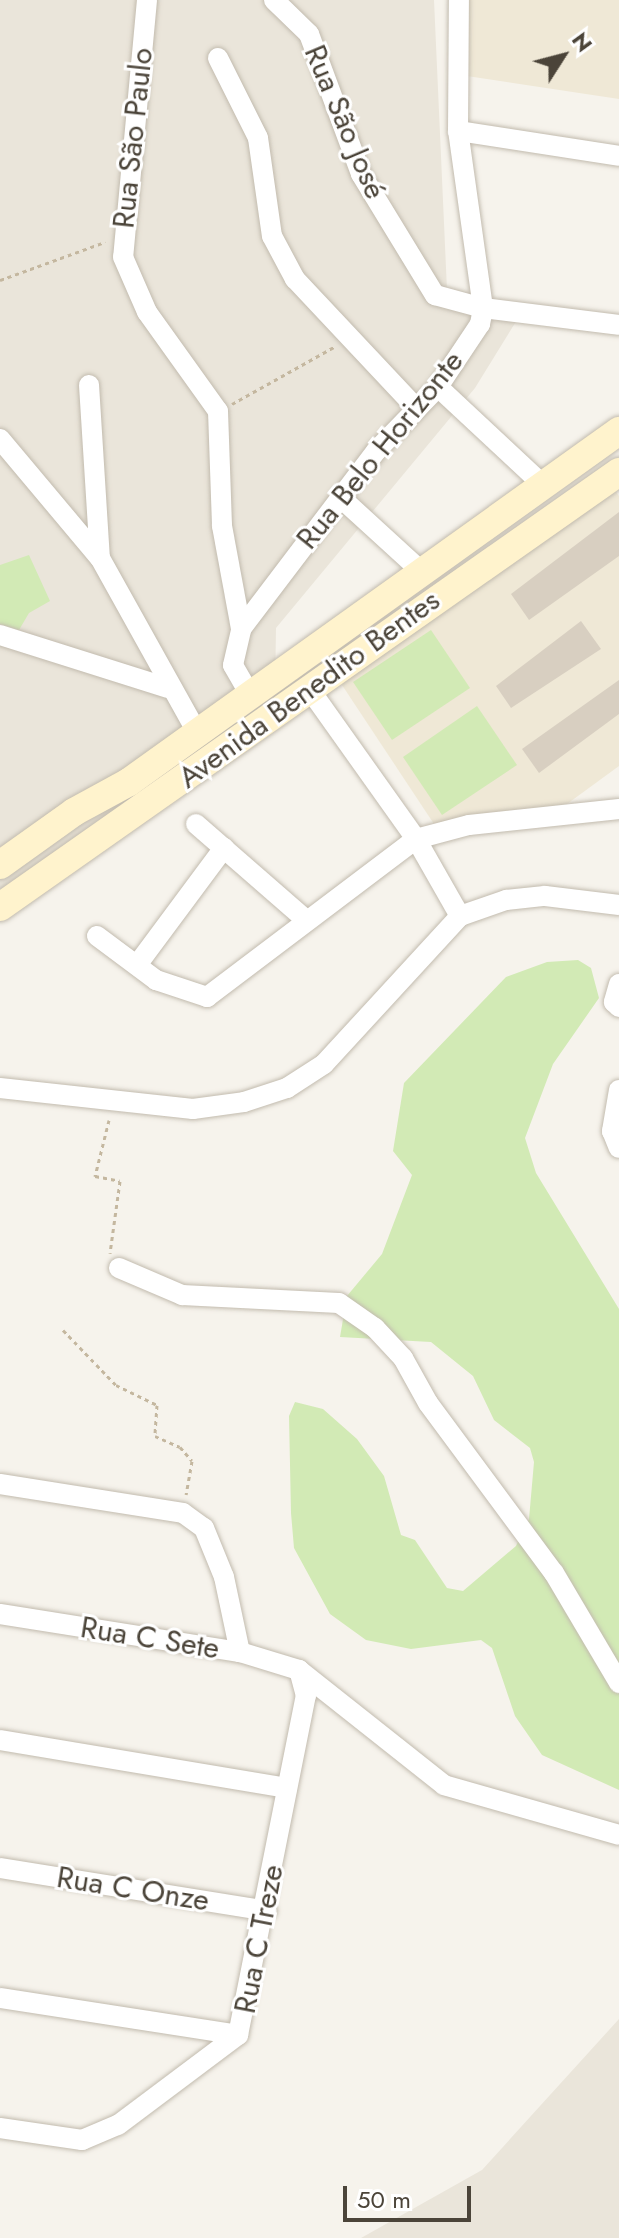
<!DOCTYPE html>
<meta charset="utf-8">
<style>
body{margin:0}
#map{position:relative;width:619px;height:2238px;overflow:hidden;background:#f6f3ec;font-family:Jost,sans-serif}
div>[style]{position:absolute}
.residential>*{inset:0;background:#eae5da}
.education>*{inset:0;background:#efe8d6}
.green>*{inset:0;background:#d2eab5}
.building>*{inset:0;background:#d8cfc1}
.path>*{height:3px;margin-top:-1.5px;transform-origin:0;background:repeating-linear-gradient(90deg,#c4b79f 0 4px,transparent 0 8px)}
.roads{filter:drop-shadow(0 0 2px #c2bbae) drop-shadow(0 0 2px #c2bbae)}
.street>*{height:20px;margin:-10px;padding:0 10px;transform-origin:10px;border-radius:10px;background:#fff}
.secondary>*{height:28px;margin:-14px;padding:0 14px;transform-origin:14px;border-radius:14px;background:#fff3cd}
span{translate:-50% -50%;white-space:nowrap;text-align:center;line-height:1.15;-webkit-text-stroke:6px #fff;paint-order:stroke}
.street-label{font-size:30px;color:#4b4439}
.north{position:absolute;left:523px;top:16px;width:80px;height:80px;-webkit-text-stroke:6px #fff;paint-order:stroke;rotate:54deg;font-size:22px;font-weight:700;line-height:32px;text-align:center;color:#4b4439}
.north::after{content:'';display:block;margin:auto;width:28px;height:36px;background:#4b4439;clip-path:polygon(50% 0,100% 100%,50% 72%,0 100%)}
.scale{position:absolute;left:343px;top:2186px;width:128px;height:36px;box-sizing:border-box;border:4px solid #4b4439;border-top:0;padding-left:10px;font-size:24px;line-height:28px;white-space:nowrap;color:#4b4439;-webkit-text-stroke:6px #fff;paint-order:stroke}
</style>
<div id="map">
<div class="residential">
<div style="clip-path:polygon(0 0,434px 0,447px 290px,523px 310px,475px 388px,276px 628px,275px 691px,0 917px)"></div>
<div style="clip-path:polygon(619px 2019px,619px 2238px,361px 2238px,482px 2170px)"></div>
</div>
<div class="education">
<div style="clip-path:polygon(465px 0,619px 0,619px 99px,467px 76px)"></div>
<div style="clip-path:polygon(614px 489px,619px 496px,619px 766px,567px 804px,434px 824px,340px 682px)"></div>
</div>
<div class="green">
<div style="clip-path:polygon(29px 555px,50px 601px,29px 613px,19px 630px,0 624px,0 565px)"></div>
<div style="clip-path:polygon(431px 630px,470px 688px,392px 740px,353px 682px)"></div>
<div style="clip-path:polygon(477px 706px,517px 765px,442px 815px,403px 757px)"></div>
<div style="clip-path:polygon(578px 960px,591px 968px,599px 998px,553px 1064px,525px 1138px,536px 1173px,619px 1309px,619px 1790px,542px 1755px,515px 1716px,492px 1648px,481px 1640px,411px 1649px,366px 1640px,330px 1614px,294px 1548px,291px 1513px,289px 1416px,295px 1402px,323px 1409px,357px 1439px,384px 1476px,401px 1535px,415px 1540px,447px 1588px,463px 1591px,516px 1546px,529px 1519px,534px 1462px,530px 1448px,494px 1420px,473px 1376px,431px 1342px,340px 1337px,347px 1296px,382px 1254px,412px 1175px,393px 1151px,404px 1083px,506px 977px,547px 962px)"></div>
</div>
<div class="building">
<div style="clip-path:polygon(619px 512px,619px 556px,529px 620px,511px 594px)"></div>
<div style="clip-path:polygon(581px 621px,601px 649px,511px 708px,496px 686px)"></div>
<div style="clip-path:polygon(619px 680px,619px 714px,539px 773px,522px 749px)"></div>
</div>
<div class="path">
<div style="left:0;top:280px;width:112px;rotate:-19.9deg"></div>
<div style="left:232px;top:404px;width:117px;rotate:-29.2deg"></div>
<div style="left:109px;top:1120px;width:58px;rotate:104deg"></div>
<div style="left:95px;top:1176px;width:25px;rotate:11deg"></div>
<div style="left:120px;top:1181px;width:73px;rotate:97.9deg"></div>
<div style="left:63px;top:1330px;width:76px;rotate:46.1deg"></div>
<div style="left:116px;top:1385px;width:46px;rotate:26deg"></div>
<div style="left:157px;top:1405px;width:31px;rotate:94deg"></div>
<div style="left:155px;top:1436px;width:27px;rotate:24deg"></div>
<div style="left:180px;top:1447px;width:18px;rotate:49deg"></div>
<div style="left:192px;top:1461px;width:34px;rotate:100deg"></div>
</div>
<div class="roads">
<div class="street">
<div style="left:147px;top:0;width:258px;rotate:95.3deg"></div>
<div style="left:123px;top:257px;width:60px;rotate:66.4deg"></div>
<div style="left:147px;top:312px;width:122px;rotate:54.4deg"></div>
<div style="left:218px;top:411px;width:115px;rotate:88deg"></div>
<div style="left:222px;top:526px;width:105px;rotate:79.5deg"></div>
<div style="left:274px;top:0;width:49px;rotate:44.2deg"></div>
<div style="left:309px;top:34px;width:149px;rotate:69.6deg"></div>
<div style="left:361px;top:174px;width:142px;rotate:58.6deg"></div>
<div style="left:435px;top:295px;width:50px;rotate:15.2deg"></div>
<div style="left:483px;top:308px;width:137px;rotate:7.1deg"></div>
<div style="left:218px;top:58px;width:89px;rotate:63.4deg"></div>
<div style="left:258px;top:138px;width:99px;rotate:81.9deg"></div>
<div style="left:272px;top:236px;width:49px;rotate:61.9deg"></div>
<div style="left:295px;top:279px;width:177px;rotate:46.8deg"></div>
<div style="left:458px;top:131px;width:163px;rotate:8.8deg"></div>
<div style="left:89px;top:385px;width:173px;rotate:86.4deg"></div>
<div style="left:438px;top:387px;width:144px;rotate:43deg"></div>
<div style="left:0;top:439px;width:155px;rotate:50deg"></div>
<div style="left:100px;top:558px;width:199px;rotate:60.9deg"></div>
<div style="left:340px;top:497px;width:108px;rotate:42.4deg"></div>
<div style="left:0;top:635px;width:176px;rotate:17.5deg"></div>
<div style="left:308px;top:687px;width:186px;rotate:54.6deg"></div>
<div style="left:416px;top:839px;width:89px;rotate:60.3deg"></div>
<div style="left:249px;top:693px;width:32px;rotate:-120deg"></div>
<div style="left:233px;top:665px;width:37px;rotate:-77deg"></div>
<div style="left:241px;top:629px;width:223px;rotate:-52.8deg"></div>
<div style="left:376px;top:451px;width:89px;rotate:-45.9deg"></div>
<div style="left:438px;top:387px;width:76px;rotate:-56.3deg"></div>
<div style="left:480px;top:324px;width:16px;rotate:-79deg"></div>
<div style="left:483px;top:308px;width:179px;rotate:-98deg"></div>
<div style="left:458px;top:131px;width:131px;rotate:-89.6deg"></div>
<div style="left:196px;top:824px;width:146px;rotate:41.1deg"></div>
<div style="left:97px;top:936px;width:74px;rotate:36.7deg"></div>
<div style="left:156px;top:980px;width:54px;rotate:18.4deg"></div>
<div style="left:207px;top:997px;width:262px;rotate:-37.1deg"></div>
<div style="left:416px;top:839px;width:55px;rotate:-14.8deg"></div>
<div style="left:469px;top:825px;width:151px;rotate:-6.1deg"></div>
<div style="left:137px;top:965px;width:146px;rotate:-53.4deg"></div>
<div style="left:619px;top:984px;width:19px;rotate:106deg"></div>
<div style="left:614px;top:1002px;width:7px;rotate:45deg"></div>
<div style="left:0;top:1088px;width:194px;rotate:6.2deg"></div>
<div style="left:193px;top:1109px;width:51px;rotate:-7.8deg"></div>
<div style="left:244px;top:1102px;width:45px;rotate:-18deg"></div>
<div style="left:287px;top:1088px;width:44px;rotate:-33deg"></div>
<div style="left:324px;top:1064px;width:201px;rotate:-47.4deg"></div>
<div style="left:460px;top:916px;width:49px;rotate:-19.2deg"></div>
<div style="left:506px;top:900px;width:39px;rotate:-6deg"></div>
<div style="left:545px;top:896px;width:75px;rotate:6.9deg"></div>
<div style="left:619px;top:1090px;width:42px;rotate:99.7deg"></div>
<div style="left:612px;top:1131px;width:18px;rotate:68deg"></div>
<div style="left:119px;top:1268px;width:69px;rotate:23.2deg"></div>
<div style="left:182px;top:1295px;width:157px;rotate:2.9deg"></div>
<div style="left:339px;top:1303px;width:44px;rotate:34.8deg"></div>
<div style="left:375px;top:1328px;width:41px;rotate:47deg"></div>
<div style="left:403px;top:1358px;width:51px;rotate:60.9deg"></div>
<div style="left:428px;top:1403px;width:212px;rotate:53.5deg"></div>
<div style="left:554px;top:1573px;width:128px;rotate:59.4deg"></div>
<div style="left:0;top:1484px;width:185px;rotate:9deg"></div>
<div style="left:183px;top:1513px;width:26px;rotate:36deg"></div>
<div style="left:204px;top:1528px;width:53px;rotate:67.8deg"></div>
<div style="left:224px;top:1577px;width:77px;rotate:78deg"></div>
<div style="left:0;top:1614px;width:243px;rotate:9deg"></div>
<div style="left:240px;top:1652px;width:62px;rotate:17deg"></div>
<div style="left:299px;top:1670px;width:185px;rotate:38.4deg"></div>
<div style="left:444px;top:1785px;width:182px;rotate:15.9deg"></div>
<div style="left:0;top:1740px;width:291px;rotate:9.5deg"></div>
<div style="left:0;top:1868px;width:270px;rotate:9.1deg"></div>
<div style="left:0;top:1998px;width:241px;rotate:8.8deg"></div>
<div style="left:0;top:2128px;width:83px;rotate:8.3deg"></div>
<div style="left:82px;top:2140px;width:39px;rotate:-23deg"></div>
<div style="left:118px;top:2125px;width:150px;rotate:-36.9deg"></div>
<div style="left:238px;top:2035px;width:346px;rotate:-78.7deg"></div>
<div style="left:306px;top:1696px;width:27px;rotate:-105deg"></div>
</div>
<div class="secondary">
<div style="left:0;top:865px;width:91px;rotate:-35.6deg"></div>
<div style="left:74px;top:812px;width:63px;rotate:-28.6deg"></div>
<div style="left:129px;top:782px;width:603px;rotate:-35.62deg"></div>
<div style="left:0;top:907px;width:757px;rotate:-35.1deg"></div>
</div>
</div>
<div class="street-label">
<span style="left:345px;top:122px;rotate:67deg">Rua São José</span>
<span style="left:133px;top:138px;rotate:-84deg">Rua São Paulo</span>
<span style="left:380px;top:450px;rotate:-51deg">Rua Belo Horizonte</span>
<span style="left:309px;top:689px;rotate:-36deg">Avenida Benedito Bentes</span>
<span style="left:150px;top:1638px;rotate:9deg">Rua C Sete</span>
<span style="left:133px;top:1889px;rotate:9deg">Rua C Onze</span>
<span style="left:259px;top:1939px;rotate:-79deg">Rua C Treze</span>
</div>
<div class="north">N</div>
<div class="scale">50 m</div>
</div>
